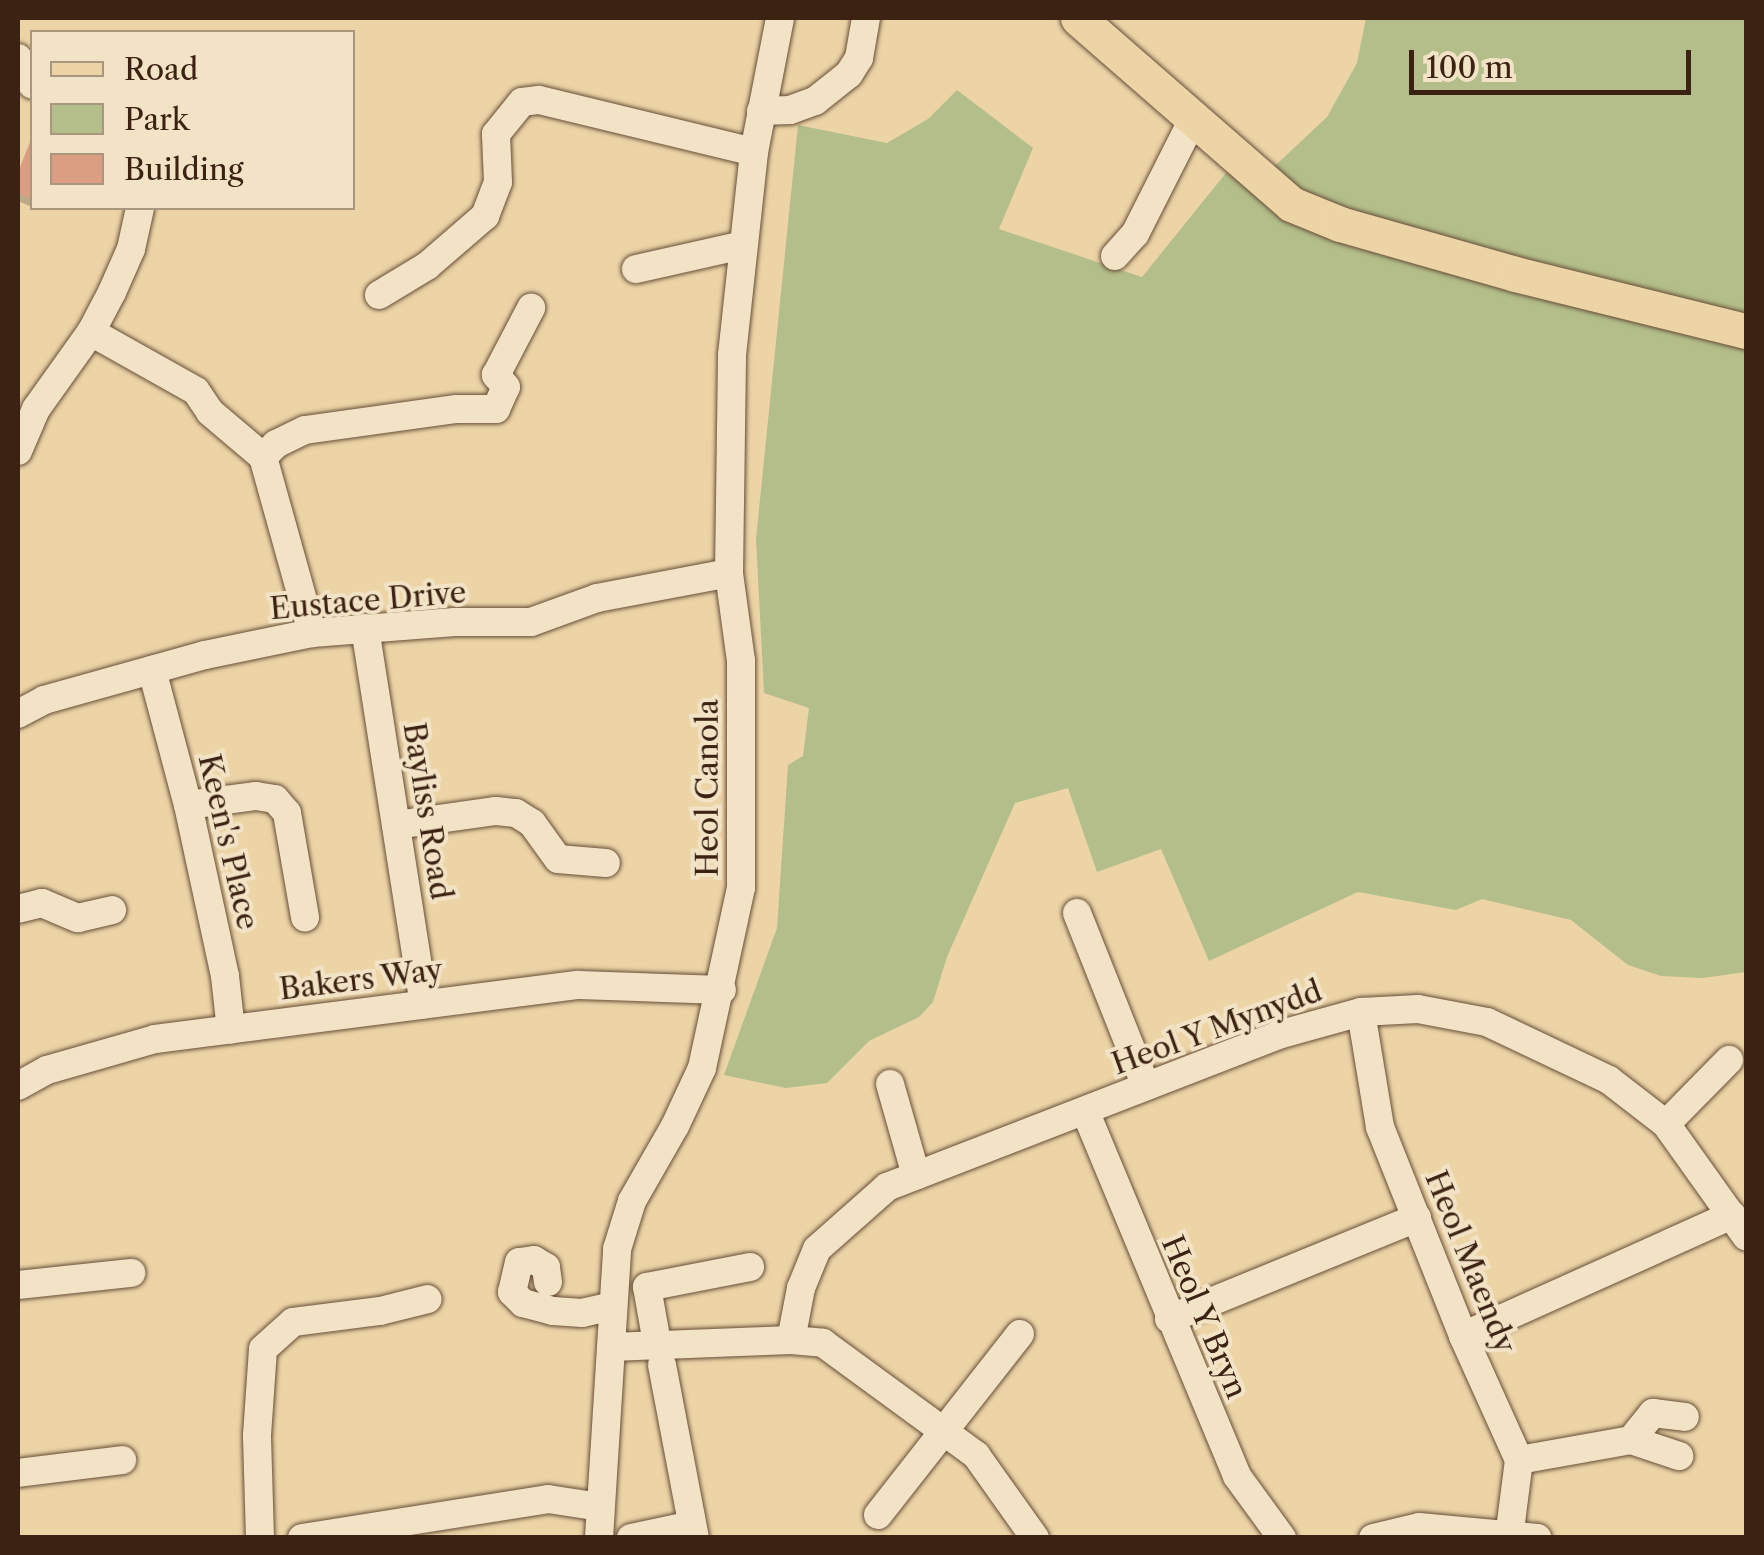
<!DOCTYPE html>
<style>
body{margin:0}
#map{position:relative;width:1764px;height:1555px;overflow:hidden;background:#ecd4a7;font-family:"Libre Caslon Text",serif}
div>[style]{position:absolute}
.green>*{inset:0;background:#b3be8a}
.shadow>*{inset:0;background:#0003}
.building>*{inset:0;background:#dc9e83}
.roads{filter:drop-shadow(0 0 2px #674e38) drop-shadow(0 0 2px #674e38)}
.minor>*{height:28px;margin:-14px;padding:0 14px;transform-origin:14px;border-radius:14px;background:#f3e3c6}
.major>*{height:35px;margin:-17.5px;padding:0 17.5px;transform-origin:17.5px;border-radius:17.5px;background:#ecd4a7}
span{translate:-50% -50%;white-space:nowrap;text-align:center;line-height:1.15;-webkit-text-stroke:8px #f3e3c6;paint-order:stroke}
.street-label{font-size:30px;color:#3b2213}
.frame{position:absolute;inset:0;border:20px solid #3b2213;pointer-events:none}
.legend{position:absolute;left:30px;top:30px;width:325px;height:180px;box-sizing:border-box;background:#f3e3c6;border:2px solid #a9967e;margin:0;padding:12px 18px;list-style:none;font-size:30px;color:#3b2213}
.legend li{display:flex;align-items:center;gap:20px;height:50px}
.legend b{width:50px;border:2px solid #a9967e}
.scale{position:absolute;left:1409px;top:50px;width:282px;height:45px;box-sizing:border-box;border:5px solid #3b2213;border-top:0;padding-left:12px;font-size:30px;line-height:35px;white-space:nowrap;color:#3b2213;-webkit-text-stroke:8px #f3e3c6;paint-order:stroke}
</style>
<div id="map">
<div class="green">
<div style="clip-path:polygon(1366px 18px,1746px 18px,1746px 972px,1703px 978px,1661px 976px,1628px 965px,1571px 920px,1482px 899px,1456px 910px,1358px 892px,1209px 961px,1161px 849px,1097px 872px,1068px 788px,1015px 803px,947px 957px,933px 1002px,919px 1017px,869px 1041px,827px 1083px,786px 1088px,724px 1075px,777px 928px,788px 765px,803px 756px,809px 708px,764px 693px,756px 539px,798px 125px,887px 143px,928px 119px,957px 90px,1033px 148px,999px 229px,1142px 277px,1238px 158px,1262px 178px,1327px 117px,1357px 63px)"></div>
</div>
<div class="shadow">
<div style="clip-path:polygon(32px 143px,32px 207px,18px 201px,18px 177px)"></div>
</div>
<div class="building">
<div style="clip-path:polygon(32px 137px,32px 199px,18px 193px,18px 172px)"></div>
</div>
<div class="roads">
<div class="minor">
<div style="left:18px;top:58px;width:30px;rotate:62deg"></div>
<div style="left:761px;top:111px;width:29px;rotate:-2deg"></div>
<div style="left:790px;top:110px;width:27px;rotate:-20deg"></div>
<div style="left:815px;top:101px;width:43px;rotate:-38.5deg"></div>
<div style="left:849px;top:74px;width:19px;rotate:-58deg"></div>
<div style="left:859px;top:58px;width:41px;rotate:-80.1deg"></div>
<div style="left:1115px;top:256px;width:30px;rotate:-48deg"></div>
<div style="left:1135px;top:234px;width:129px;rotate:-63.2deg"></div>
<div style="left:636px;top:269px;width:110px;rotate:-12.6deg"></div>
<div style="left:379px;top:295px;width:56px;rotate:-31.1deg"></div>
<div style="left:427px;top:266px;width:77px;rotate:-40.8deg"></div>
<div style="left:485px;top:216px;width:36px;rotate:-69deg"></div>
<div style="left:498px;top:182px;width:48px;rotate:-92.4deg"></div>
<div style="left:496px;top:134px;width:41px;rotate:-50.9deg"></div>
<div style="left:522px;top:102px;width:17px;rotate:-7deg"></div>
<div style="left:539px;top:100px;width:221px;rotate:13.6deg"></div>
<div style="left:91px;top:332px;width:120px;rotate:29.3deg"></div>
<div style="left:196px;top:391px;width:25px;rotate:56deg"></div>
<div style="left:210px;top:412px;width:70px;rotate:40.3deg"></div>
<div style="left:263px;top:457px;width:183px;rotate:74.4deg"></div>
<div style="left:496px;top:375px;width:76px;rotate:-62.4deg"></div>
<div style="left:18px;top:451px;width:46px;rotate:-66.8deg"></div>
<div style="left:36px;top:409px;width:95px;rotate:-54.5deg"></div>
<div style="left:91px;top:332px;width:45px;rotate:-62.3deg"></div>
<div style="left:112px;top:292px;width:47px;rotate:-66.2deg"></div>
<div style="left:131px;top:249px;width:42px;rotate:-77.6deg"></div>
<div style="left:263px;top:457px;width:18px;rotate:-45deg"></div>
<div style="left:276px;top:444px;width:32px;rotate:-26deg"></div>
<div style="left:305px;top:430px;width:153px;rotate:-7.9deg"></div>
<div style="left:457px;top:409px;width:39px"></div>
<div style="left:496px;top:409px;width:24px;rotate:-66deg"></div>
<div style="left:506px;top:387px;width:16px;rotate:-130deg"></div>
<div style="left:365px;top:628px;width:381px;rotate:81.1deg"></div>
<div style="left:152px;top:670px;width:140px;rotate:75.1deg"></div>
<div style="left:188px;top:805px;width:175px;rotate:77.8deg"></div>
<div style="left:225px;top:976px;width:54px;rotate:83.7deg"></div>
<div style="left:18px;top:714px;width:30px;rotate:-28deg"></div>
<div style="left:44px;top:700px;width:167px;rotate:-15.6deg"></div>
<div style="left:205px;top:655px;width:109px;rotate:-11.6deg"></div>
<div style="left:312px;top:633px;width:143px;rotate:-4.4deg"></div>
<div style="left:455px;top:622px;width:76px"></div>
<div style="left:531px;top:622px;width:70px;rotate:-20deg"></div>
<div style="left:597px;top:598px;width:134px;rotate:-10.7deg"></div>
<div style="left:188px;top:805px;width:69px;rotate:-7.5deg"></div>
<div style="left:256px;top:796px;width:19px;rotate:9deg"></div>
<div style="left:275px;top:799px;width:18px;rotate:49deg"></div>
<div style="left:287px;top:813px;width:106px;rotate:80.2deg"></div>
<div style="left:396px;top:825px;width:101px;rotate:-8deg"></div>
<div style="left:496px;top:811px;width:20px;rotate:6deg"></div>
<div style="left:516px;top:813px;width:19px;rotate:32deg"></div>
<div style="left:532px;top:823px;width:44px;rotate:54.2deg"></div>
<div style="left:558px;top:859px;width:48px;rotate:4.8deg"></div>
<div style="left:18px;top:909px;width:25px;rotate:-14deg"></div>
<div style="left:42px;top:903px;width:39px;rotate:23deg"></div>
<div style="left:78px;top:918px;width:35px;rotate:-13deg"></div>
<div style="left:1077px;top:913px;width:186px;rotate:68.3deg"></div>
<div style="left:1361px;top:1012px;width:117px;rotate:80.6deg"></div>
<div style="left:1380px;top:1127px;width:225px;rotate:68.3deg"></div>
<div style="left:1463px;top:1336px;width:136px;rotate:65.7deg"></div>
<div style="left:1519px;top:1460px;width:79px;rotate:97.3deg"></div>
<div style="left:890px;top:1084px;width:95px;rotate:74.1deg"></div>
<div style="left:18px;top:1086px;width:33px;rotate:-29deg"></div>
<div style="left:47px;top:1070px;width:112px;rotate:-16deg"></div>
<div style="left:155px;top:1039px;width:427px;rotate:-7.3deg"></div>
<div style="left:579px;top:985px;width:143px;rotate:2deg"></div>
<div style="left:1086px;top:1113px;width:393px;rotate:67.4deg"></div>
<div style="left:1237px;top:1476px;width:77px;rotate:54deg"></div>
<div style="left:1666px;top:1124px;width:90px;rotate:-45.5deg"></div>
<div style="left:548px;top:1282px;width:15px;rotate:-98deg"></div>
<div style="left:546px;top:1267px;width:14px;rotate:-150deg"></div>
<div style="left:534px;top:1260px;width:15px;rotate:172deg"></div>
<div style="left:519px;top:1262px;width:31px;rotate:103deg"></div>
<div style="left:512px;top:1292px;width:16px;rotate:45deg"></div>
<div style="left:523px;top:1303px;width:31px;rotate:15deg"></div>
<div style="left:553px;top:1311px;width:29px;rotate:4deg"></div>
<div style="left:582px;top:1313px;width:32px;rotate:-13deg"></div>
<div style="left:18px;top:1285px;width:114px;rotate:-6.1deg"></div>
<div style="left:1169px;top:1319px;width:268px;rotate:-22.2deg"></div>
<div style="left:1463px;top:1336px;width:295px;rotate:-24.2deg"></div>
<div style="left:791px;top:1340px;width:53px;rotate:-79.1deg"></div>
<div style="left:801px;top:1288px;width:42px;rotate:-67.7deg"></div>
<div style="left:817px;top:1249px;width:94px;rotate:-41.5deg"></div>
<div style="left:887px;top:1187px;width:420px;rotate:-21.2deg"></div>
<div style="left:1278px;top:1035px;width:86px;rotate:-15.5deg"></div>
<div style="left:1361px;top:1012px;width:57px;rotate:-3deg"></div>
<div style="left:1418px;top:1009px;width:70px;rotate:10.7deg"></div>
<div style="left:1487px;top:1022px;width:135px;rotate:25.4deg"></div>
<div style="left:1609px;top:1080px;width:72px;rotate:37.7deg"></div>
<div style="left:1666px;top:1124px;width:138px;rotate:54.5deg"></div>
<div style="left:657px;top:1343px;width:57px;rotate:-100.1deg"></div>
<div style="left:647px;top:1287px;width:105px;rotate:-11deg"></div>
<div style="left:611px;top:1347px;width:180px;rotate:-2.2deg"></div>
<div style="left:791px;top:1340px;width:32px;rotate:5deg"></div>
<div style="left:823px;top:1343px;width:190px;rotate:36.2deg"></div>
<div style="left:976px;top:1455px;width:102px;rotate:54.6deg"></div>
<div style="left:662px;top:1365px;width:176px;rotate:79.2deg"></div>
<div style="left:1631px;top:1440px;width:35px;rotate:-51deg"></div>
<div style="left:1653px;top:1413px;width:32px;rotate:7deg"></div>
<div style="left:1519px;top:1460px;width:114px;rotate:-10.1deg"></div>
<div style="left:1631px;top:1440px;width:51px;rotate:18.4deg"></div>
<div style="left:18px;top:1473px;width:105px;rotate:-7.1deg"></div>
<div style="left:878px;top:1515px;width:230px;rotate:-51.9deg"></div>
<div style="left:260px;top:1538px;width:103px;rotate:-91.7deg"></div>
<div style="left:257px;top:1435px;width:86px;rotate:-86deg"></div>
<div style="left:263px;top:1349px;width:40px;rotate:-42deg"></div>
<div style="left:293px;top:1322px;width:88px;rotate:-7.2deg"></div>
<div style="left:380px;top:1311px;width:49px;rotate:-14deg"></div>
<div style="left:302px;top:1538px;width:249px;rotate:-9deg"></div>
<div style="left:548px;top:1499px;width:53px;rotate:8.7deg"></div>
<div style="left:599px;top:1538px;width:290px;rotate:-86.4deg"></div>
<div style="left:617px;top:1249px;width:50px;rotate:-72.6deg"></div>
<div style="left:632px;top:1201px;width:86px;rotate:-60.2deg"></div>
<div style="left:675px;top:1126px;width:64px;rotate:-65deg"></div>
<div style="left:702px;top:1068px;width:184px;rotate:-77.8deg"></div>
<div style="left:741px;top:888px;width:227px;rotate:-90deg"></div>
<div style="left:741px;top:661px;width:89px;rotate:-97.8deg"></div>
<div style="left:729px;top:573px;width:218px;rotate:-89.2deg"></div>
<div style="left:732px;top:355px;width:204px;rotate:-83.8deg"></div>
<div style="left:754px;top:152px;width:136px;rotate:-79deg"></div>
<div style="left:631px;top:1538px;width:62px;rotate:-12deg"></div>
<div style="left:1373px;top:1538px;width:47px;rotate:-13.4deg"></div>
<div style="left:1419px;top:1527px;width:119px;rotate:5.3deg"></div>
</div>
<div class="major">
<div style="left:1078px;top:18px;width:283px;rotate:41.1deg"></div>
<div style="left:1291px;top:204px;width:53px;rotate:22.2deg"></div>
<div style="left:1340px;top:224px;width:182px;rotate:15.9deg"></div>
<div style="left:1515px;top:274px;width:238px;rotate:13.9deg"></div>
</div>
</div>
<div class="street-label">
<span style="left:368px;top:601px;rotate:-5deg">Eustace Drive</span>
<span style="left:708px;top:788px;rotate:-90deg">Heol Canola</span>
<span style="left:427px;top:811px;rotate:81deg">Bayliss Road</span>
<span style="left:228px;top:842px;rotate:77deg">Keen's Place</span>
<span style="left:361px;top:980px;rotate:-7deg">Bakers Way</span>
<span style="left:1217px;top:1028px;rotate:-20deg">Heol Y Mynydd</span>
<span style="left:1470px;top:1262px;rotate:68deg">Heol Maendy</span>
<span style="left:1204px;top:1317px;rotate:67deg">Heol Y Bryn</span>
</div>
<div class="frame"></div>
<ul class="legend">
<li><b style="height:12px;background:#ecd4a7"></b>Road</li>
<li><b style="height:28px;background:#b3be8a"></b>Park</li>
<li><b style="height:28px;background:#dc9e83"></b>Building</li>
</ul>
<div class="scale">100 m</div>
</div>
